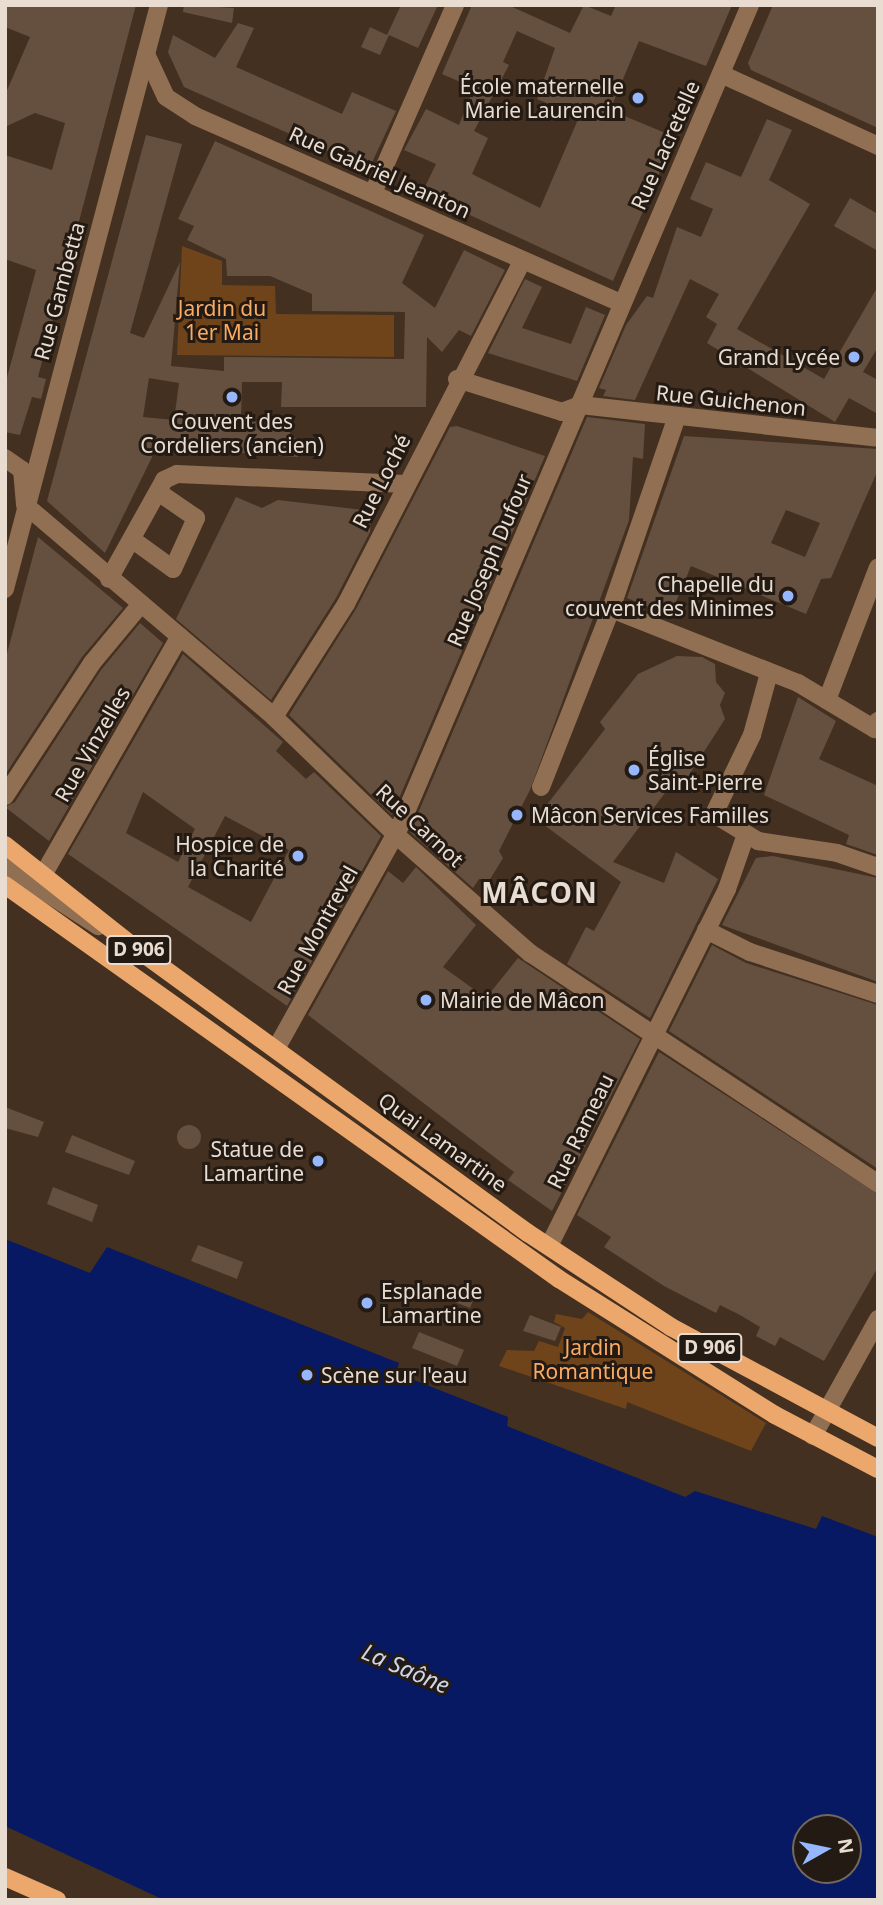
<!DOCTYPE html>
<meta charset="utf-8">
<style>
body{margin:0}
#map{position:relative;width:883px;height:1905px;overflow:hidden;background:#433020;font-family:"Noto Sans",sans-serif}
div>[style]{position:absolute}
.green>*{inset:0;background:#6f441a}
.water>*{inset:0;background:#061962}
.building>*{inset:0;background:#65503f}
.round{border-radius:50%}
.minor>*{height:18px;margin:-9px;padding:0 9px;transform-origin:9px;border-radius:9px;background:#906f53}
.major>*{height:18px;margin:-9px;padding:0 9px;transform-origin:9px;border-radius:9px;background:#eba76c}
.dots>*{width:19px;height:19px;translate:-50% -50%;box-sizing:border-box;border:4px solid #231a13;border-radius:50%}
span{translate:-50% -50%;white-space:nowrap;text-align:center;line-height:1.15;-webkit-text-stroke:6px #231a13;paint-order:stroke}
.shield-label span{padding:2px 5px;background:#231a13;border:2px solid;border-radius:5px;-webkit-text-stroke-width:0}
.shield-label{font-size:19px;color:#e9ddd2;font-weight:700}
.poi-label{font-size:21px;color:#e9ddd2}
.right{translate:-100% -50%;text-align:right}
.left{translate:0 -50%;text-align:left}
.street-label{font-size:21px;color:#e9ddd2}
.park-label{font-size:21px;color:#faab63}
.water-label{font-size:23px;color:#cbd5eb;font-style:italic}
.district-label{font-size:28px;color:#e9ddd2;font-weight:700;letter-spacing:2px}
.frame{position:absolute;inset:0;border:7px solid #e9ddd2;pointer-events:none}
.north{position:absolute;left:792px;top:1814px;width:70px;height:70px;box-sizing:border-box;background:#231a13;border:2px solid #72685f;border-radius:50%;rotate:81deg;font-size:19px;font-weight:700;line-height:28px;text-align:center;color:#e9ddd2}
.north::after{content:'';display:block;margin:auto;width:24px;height:32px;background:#96b6fd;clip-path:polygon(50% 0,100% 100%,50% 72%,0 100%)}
</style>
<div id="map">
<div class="green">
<div style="clip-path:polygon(182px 246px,222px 261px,222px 285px,275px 286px,276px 314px,394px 315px,394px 357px,177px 355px)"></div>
<div style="clip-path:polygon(588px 1312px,766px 1423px,751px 1451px,627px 1402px,626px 1409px,499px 1366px,507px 1350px,534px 1351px,539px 1341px,558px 1347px,565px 1328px,554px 1322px,556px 1314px,582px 1319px)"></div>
</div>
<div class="water">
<div style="clip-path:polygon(evenodd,5px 1239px,90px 1273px,107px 1247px,399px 1363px,396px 1373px,508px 1417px,507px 1426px,685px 1497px,695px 1491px,816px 1529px,822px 1516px,878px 1537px,878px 1900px,164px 1900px,5px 1826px,5px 1239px,806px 1828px,848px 1828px,848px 1870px,806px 1870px,806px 1828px)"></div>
</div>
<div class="building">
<div style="clip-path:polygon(5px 5px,136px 5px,38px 377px,46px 379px,41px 399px,32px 397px,20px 435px,5px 432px,5px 385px,36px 270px,5px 259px,5px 155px,52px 170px,65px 123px,35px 113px,5px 127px,5px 95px,30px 37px,5px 27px)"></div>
<div style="clip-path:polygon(184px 5px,234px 8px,232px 23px,183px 12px)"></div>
<div style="clip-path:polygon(401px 5px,438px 5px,418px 48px,389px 35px,380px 55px,361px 47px,370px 27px,387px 35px)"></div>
<div style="clip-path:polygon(evenodd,472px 5px,508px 5px,570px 33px,584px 5px,611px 16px,616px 5px,732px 5px,706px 66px,639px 41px,610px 110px,675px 137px,613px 281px,422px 193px,436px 164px,404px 150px,426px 109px,459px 125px,474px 88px,442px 74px,472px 5px,517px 31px,555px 48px,537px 99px,579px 117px,540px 208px,472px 174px,488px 138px,474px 131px,509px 65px,503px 62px,517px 31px)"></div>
<div style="clip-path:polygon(773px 5px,878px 5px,878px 128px,751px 70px,748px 63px)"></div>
<div style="clip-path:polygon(238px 23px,254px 28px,236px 67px,342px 114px,352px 92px,396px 111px,369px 169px,184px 87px,168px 52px,173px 35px,215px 58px)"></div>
<div style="clip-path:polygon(767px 119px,792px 130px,769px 180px,810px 204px,737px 329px,824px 379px,878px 286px,878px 347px,863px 372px,878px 380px,878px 414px,849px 398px,835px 422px,707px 343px,717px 324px,706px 317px,719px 294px,690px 279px,635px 400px,603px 396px,606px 390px,599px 388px,626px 325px,647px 296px,653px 298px,677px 227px,701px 237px,713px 209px,690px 199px,706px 162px,741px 177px)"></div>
<div style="clip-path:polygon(evenodd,146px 135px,182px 144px,130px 333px,144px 338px,180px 262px,171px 366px,224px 371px,224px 357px,404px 359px,405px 312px,312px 311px,312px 294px,270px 276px,227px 276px,226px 259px,187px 240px,194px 226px,178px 219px,215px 141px,424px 235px,402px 283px,435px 308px,464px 250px,505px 270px,471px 336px,459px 330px,442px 352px,427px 337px,426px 407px,281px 407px,282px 382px,242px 382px,241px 421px,290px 423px,290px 438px,299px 438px,298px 457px,157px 447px,105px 553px,47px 501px,146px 135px,149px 378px,179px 383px,174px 420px,143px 417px,149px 378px)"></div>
<div style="clip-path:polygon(850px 198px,878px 214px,878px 251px,834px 226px)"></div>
<div style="clip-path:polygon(525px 279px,542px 287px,522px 328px,571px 344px,586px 307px,605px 315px,577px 381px,488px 353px)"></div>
<div style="clip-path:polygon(587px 417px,645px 424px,643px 459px,633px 457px,629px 520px,530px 790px,499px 851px,503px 858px,489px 881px,479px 879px,473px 888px,410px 832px)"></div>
<div style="clip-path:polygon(457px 426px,545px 456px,392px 815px,289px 715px,356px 609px,450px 427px)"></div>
<div style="clip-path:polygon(evenodd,684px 436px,878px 449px,878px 470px,862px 506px,831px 578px,821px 579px,806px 614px,691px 566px,670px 616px,627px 598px,684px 436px,786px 510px,820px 523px,805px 557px,771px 543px,786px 510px)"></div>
<div style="clip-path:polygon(236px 497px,262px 508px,278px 500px,372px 511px,370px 532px,336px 598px,271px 700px,176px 619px)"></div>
<div style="clip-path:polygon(38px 537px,123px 608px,82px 657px,5px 775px,5px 661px)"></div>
<div style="clip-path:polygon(140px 623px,163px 643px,49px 841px,5px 807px,15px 802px,101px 670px)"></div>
<div style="clip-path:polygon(evenodd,183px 654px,283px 742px,276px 751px,306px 779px,314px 772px,381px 836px,287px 1006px,68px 854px,183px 654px,143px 792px,195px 829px,178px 862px,126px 833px,143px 792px,183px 654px,225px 816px,289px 850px,251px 922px,188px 887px,225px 816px)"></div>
<div style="clip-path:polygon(677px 656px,702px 657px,715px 664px,716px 682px,725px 693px,720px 705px,725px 719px,682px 786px,674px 781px,613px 862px,664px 883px,676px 852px,718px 879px,650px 1018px,567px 964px,586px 927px,594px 931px,621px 882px,536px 819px,605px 729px,600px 722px,638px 674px)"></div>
<div style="clip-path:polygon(798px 697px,836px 721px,819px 759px,878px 786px,878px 855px,846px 844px,849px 835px,764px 795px)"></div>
<div style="clip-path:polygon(773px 856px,878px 878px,878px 982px,722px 925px,756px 858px)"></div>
<div style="clip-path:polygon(416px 867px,476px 925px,443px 967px,486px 998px,518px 958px,640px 1039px,552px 1211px,508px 1180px,514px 1172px,308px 1015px,388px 871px,403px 883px)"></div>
<div style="clip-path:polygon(712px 945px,746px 963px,878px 1005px,878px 1169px,669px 1031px)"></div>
<div style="clip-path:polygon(659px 1052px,878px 1194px,878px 1267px,824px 1361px,780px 1337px,775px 1346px,756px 1336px,760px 1327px,740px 1315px,720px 1305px,716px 1313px,664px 1286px,604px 1247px,611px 1237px,577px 1215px)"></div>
<div style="clip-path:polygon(5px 1107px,44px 1122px,38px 1137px,5px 1128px)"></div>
<div class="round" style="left:177px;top:1125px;width:24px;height:24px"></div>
<div style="clip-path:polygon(72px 1135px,135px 1161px,129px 1175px,65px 1152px)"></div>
<div style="clip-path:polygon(53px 1187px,98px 1205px,92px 1222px,47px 1204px)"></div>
<div style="clip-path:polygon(198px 1245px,243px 1262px,237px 1279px,191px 1261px)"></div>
<div style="clip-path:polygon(453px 1284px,476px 1293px,470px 1308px,447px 1299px)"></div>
<div style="clip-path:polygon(530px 1315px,561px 1327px,555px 1341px,523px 1331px)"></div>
<div style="clip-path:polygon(419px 1332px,464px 1350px,457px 1366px,412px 1348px)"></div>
</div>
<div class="minor">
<div style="left:146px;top:54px;width:47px;rotate:65.1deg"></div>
<div style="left:166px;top:97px;width:35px;rotate:33deg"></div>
<div style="left:195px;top:116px;width:465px;rotate:23.7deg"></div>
<div style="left:721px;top:74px;width:173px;rotate:24.6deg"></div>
<div style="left:373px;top:193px;width:205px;rotate:-66.4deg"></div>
<div style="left:457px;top:379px;width:110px;rotate:17.4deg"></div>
<div style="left:562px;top:412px;width:19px;rotate:-21deg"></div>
<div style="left:580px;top:405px;width:300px;rotate:6.3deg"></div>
<div style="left:5px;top:458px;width:21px;rotate:35deg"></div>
<div style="left:22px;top:470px;width:35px;rotate:85deg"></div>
<div style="left:30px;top:509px;width:321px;rotate:40.4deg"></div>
<div style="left:274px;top:717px;width:170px;rotate:44deg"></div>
<div style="left:396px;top:835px;width:179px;rotate:41.4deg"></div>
<div style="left:530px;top:953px;width:417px;rotate:33.5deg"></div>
<div style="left:133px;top:540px;width:49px;rotate:35.9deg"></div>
<div style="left:173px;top:569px;width:56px;rotate:-65.7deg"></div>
<div style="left:196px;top:518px;width:46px;rotate:-145.6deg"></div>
<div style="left:109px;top:579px;width:113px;rotate:-60.9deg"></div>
<div style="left:164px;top:480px;width:14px;rotate:-25deg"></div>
<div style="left:177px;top:474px;width:228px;rotate:2.5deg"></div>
<div style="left:5px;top:589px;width:604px;rotate:-75.23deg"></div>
<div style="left:611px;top:609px;width:201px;rotate:21.6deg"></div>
<div style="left:798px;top:683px;width:90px;rotate:30.9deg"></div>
<div style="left:875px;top:729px;width:9px;rotate:-69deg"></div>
<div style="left:769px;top:673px;width:64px;rotate:105.3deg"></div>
<div style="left:752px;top:735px;width:88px;rotate:115.7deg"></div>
<div style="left:714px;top:814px;width:52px;rotate:31.5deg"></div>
<div style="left:758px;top:841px;width:80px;rotate:8.6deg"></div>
<div style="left:837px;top:853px;width:43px;rotate:18.9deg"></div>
<div style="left:827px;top:700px;width:142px;rotate:-69deg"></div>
<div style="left:274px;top:717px;width:134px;rotate:-57.5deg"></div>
<div style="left:346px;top:604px;width:386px;rotate:-62.8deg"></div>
<div style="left:541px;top:787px;width:191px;rotate:-68.5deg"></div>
<div style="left:611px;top:609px;width:201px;rotate:-71.1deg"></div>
<div style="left:5px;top:796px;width:159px;rotate:-56.8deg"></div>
<div style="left:92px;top:663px;width:77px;rotate:-50.3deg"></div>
<div style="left:5px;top:866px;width:111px;rotate:32.8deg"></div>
<div style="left:43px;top:875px;width:275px;rotate:-60.2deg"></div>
<div style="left:706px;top:930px;width:49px;rotate:26.6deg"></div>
<div style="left:750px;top:952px;width:135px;rotate:18.2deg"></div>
<div style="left:277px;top:1047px;width:253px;rotate:-60.9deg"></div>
<div style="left:400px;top:826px;width:892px;rotate:-66.91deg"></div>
<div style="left:549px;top:1246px;width:399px;rotate:-63.5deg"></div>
<div style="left:727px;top:889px;width:58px;rotate:-70.9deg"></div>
<div style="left:813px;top:1436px;width:134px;rotate:-60.9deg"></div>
</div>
<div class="major">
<div style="left:5px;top:845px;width:154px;rotate:38.4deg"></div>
<div style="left:126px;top:941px;width:497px;rotate:36deg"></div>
<div style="left:528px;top:1233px;width:171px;rotate:33.3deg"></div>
<div style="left:671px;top:1327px;width:235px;rotate:28.2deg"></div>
<div style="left:5px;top:885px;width:680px;rotate:35.42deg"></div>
<div style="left:559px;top:1279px;width:255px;rotate:32.2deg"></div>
<div style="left:775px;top:1415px;width:116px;rotate:27.7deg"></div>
<div style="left:5px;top:1877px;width:57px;rotate:23.9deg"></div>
</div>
<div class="dots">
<div style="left:638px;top:98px;background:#96b6fd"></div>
<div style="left:854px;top:357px;background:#96b6fd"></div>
<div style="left:232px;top:397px;background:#96b6fd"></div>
<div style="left:788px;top:596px;background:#96b6fd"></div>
<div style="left:634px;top:770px;background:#96b6fd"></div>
<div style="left:517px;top:815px;background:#96b6fd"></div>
<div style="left:298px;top:856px;background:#96b6fd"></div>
<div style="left:426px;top:1000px;background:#96b6fd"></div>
<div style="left:318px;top:1161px;background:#96b6fd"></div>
<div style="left:367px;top:1303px;background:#96b6fd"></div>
<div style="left:307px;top:1375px;background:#96b6fd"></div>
</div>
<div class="shield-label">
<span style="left:139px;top:950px">D 906</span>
<span style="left:710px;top:1348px">D 906</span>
</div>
<div class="poi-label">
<span class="right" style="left:624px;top:98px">École maternelle<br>Marie Laurencin</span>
<span class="right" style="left:840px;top:357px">Grand Lycée</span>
<span style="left:232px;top:433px">Couvent des<br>Cordeliers (ancien)</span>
<span class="right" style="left:774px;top:596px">Chapelle du<br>couvent des Minimes</span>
<span class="left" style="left:648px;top:770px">Église<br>Saint-Pierre</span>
<span class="left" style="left:531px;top:815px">Mâcon Services Familles</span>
<span class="right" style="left:284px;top:856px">Hospice de<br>la Charité</span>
<span class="left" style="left:440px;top:1000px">Mairie de Mâcon</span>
<span class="right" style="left:304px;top:1161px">Statue de<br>Lamartine</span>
<span class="left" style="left:381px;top:1303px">Esplanade<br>Lamartine</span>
<span class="left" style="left:321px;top:1375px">Scène sur l'eau</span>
</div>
<div class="street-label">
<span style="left:665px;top:145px;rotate:-66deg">Rue Lacretelle</span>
<span style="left:380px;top:172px;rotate:24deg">Rue Gabriel Jeanton</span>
<span style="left:59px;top:291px;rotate:-75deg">Rue Gambetta</span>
<span style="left:731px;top:400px;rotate:6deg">Rue Guichenon</span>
<span style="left:381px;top:481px;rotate:-63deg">Rue Loché</span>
<span style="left:489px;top:560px;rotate:-67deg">Rue Joseph Dufour</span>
<span style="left:92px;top:744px;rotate:-60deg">Rue Vinzelles</span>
<span style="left:420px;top:825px;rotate:43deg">Rue Carnot</span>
<span style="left:317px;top:930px;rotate:-61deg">Rue Montrevel</span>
<span style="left:580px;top:1131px;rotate:-64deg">Rue Rameau</span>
<span style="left:443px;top:1142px;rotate:36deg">Quai Lamartine</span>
</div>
<div class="park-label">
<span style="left:222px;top:320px">Jardin du<br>1er Mai</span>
<span style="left:593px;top:1359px">Jardin<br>Romantique</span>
</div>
<div class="water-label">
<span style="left:406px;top:1668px;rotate:23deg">La Saône</span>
</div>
<div class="district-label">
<span style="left:540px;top:892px">MÂCON</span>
</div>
<div class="frame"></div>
<div class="north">N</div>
</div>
